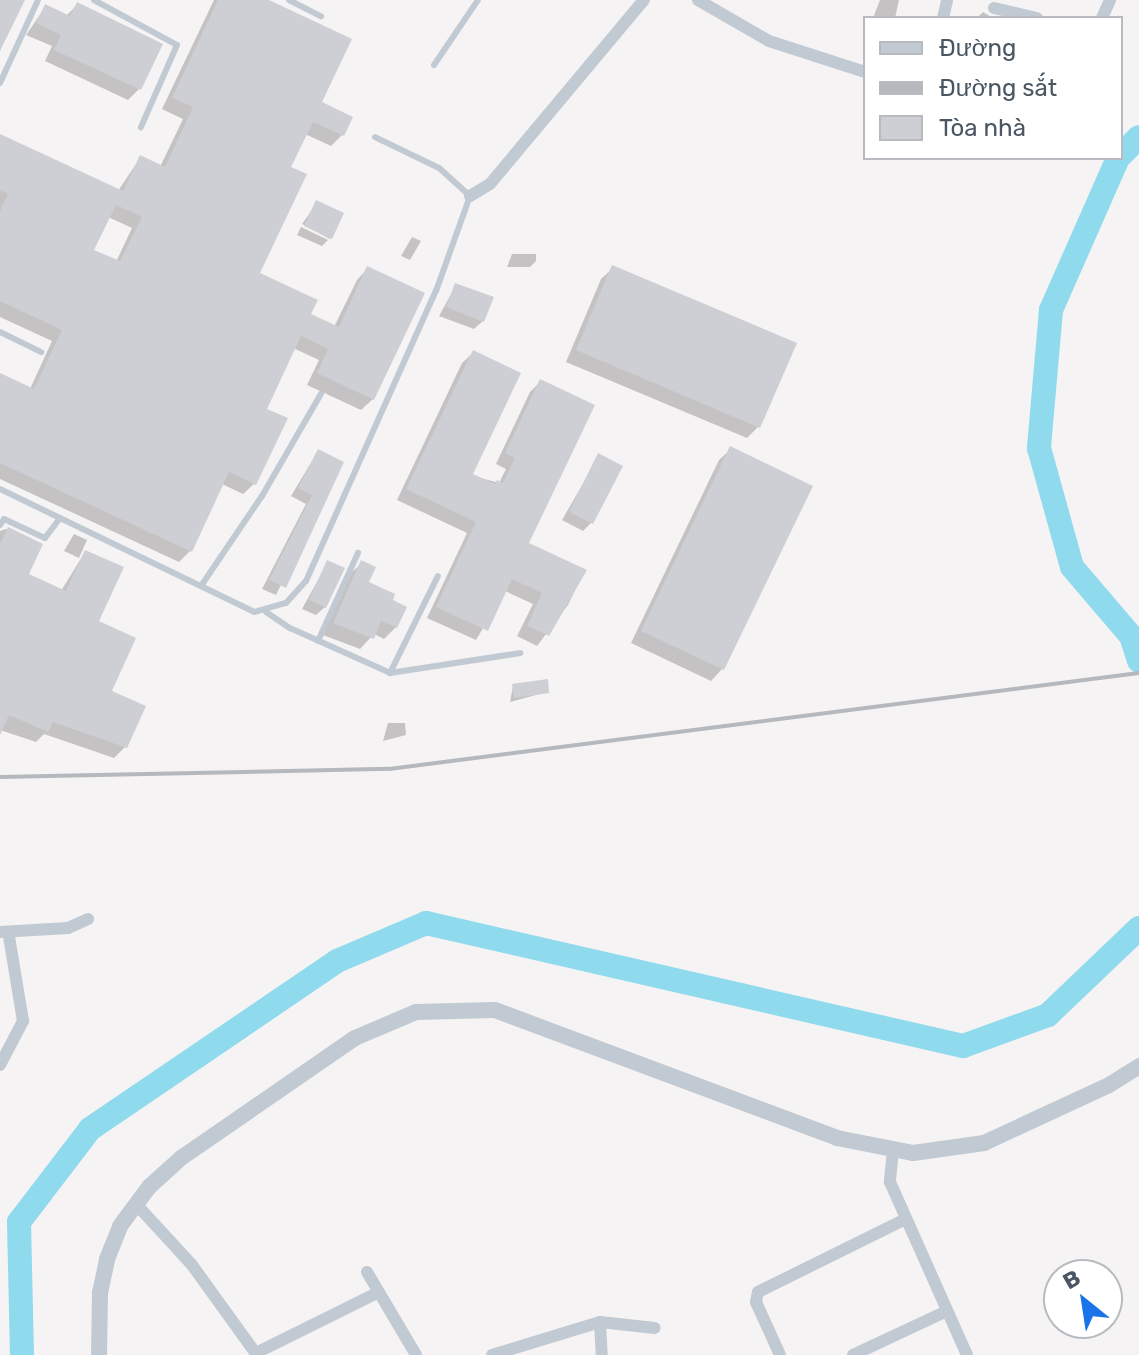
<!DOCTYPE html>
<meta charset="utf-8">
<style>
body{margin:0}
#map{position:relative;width:1139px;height:1355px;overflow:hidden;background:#f5f3f3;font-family:Rubik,sans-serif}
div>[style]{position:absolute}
.shadow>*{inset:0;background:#0003}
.river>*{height:24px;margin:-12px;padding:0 12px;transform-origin:12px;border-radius:12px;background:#90daee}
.building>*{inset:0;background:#cdcfd5}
.service>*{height:6px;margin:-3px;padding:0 3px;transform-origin:3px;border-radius:3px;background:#c1cad2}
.minor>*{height:12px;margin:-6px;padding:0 6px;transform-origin:6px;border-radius:6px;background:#c1cad2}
.tertiary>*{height:16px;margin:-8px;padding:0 8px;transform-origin:8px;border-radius:8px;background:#c1cad2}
.rail>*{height:4px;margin:-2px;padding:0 2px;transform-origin:2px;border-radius:2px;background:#b5b8bd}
span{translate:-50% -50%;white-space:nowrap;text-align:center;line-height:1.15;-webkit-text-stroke:7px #fff;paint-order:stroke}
.legend{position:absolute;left:863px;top:16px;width:260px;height:144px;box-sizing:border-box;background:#fff;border:2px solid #b7bbc0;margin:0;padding:10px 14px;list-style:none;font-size:24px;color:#4a5661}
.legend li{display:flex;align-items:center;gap:16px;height:40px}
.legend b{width:40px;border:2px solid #b7bbc0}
.north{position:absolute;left:1043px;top:1259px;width:80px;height:80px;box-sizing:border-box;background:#fff;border:2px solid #b7bbc0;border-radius:50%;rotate:330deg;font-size:22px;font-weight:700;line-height:32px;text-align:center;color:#4a5661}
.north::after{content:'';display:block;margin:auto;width:28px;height:36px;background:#1a73e8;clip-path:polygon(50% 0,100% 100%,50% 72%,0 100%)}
</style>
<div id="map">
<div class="shadow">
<div style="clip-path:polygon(evenodd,214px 0,264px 0,319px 103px,342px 135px,331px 146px,305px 134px,289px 168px,258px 274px,309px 315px,334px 327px,357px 280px,368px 268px,373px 399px,361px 410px,307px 385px,319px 360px,293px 348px,264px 410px,255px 483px,243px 494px,222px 484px,190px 551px,179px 562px,0 479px,0 375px,30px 389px,52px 341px,0 317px,0 140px,118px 191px,140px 158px,160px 167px,183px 119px,162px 109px,214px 0,108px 217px,132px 228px,116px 262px,92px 251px,108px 217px)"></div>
<div style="clip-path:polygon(880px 0,899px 0,895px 18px,873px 18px)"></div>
<div style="clip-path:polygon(77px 5px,139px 89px,128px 100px,45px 61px,52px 46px,26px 35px,46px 6px,66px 16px)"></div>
<div style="clip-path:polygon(983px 12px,993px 18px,977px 18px)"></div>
<div style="clip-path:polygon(317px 203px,341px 214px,330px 239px,302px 224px)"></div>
<div style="clip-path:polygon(301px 227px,328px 240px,322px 246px,297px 235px)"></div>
<div style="clip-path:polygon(412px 237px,421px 241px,410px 260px,401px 256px)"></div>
<div style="clip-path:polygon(512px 254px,536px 254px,536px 261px,530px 267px,507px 267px)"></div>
<div style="clip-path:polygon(613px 268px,758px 427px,747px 438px,566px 362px,601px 279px)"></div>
<div style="clip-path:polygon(456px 285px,483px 321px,474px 329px,439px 316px)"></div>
<div style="clip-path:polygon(473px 353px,470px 475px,499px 483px,506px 469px,496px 464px,530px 392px,541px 381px,527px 544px,584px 571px,568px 605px,537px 646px,517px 636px,533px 604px,505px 591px,476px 640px,427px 618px,467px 533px,397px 500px,462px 363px)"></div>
<div style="clip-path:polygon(731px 449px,810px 486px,722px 669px,711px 681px,631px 643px,719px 460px)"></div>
<div style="clip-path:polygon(318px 451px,341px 462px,276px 595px,262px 589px,306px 504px,291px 496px)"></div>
<div style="clip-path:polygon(599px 456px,591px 523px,583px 531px,562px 520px)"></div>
<div style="clip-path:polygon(6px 529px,41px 545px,27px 575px,61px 591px,85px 552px,109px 692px,143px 707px,125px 747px,114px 758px,44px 734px,36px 742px,0 730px,0 531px)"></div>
<div style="clip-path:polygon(74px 534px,87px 540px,79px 558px,64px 551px)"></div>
<div style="clip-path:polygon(328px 562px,325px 607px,316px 615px,302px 609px)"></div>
<div style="clip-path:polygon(362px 563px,366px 583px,390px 601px,396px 627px,384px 639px,374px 634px,360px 649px,323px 635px,350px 574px)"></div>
<div style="clip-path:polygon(513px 686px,547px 692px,510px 702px)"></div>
<div style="clip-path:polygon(388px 723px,405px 723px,406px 735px,383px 741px)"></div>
</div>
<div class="river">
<div style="left:1121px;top:155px;width:25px;rotate:-45deg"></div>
<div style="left:1118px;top:158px;width:166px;rotate:113.8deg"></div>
<div style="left:1051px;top:310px;width:139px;rotate:95deg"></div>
<div style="left:1039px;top:448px;width:123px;rotate:74.5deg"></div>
<div style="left:1072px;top:567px;width:91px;rotate:49.5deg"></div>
<div style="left:1131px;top:636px;width:26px;rotate:72deg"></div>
<div style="left:22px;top:1355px;width:133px;rotate:-91.3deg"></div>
<div style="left:19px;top:1222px;width:117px;rotate:-52.6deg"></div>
<div style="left:90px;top:1129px;width:299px;rotate:-34.2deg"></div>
<div style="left:337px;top:961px;width:97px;rotate:-23.1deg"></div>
<div style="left:426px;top:923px;width:551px;rotate:12.9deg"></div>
<div style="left:963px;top:1046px;width:90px;rotate:-20deg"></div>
<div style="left:1048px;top:1015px;width:126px;rotate:-43.7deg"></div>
</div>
<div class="building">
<div style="clip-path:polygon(0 0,25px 0,0 51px)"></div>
<div style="clip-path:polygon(evenodd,218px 0,269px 0,352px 39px,322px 102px,353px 117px,344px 136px,313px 122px,291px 167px,307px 174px,260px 273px,318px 300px,311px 314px,339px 327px,367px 266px,425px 293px,374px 400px,317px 373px,328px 349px,301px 336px,267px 409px,288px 418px,256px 485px,229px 472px,192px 552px,0 463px,0 373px,34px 389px,62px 330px,0 301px,0 211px,8px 194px,0 190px,0 134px,123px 191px,140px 155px,165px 167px,193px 107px,172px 98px,218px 0,116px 205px,142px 217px,120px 261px,94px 250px,116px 205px)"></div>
<div style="clip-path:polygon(77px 2px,163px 44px,141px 90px,54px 50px,61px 35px,36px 23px,45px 4px,70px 16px)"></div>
<div style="clip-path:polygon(316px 200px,344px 213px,332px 239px,304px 226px)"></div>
<div style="clip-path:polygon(612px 265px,797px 343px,760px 428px,576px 350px)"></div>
<div style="clip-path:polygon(455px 283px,494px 297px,484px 322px,446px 307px)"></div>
<div style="clip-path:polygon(473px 350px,521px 373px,473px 474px,495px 484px,497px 480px,503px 483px,515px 458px,505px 453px,540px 379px,595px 405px,529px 543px,587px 570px,549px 636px,527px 626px,542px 593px,512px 579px,488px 631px,436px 607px,476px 522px,406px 489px)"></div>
<div style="clip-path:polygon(730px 446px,813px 486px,724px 670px,641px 631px)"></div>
<div style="clip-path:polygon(318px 449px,344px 462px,286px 588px,269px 580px,312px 495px,298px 488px)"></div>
<div style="clip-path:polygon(598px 453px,623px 466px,593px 524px,569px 512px)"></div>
<div style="clip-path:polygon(8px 527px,43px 544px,29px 574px,66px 591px,85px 550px,124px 567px,99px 621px,136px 638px,112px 691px,146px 706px,127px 748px,53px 722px,48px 732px,9px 715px,0 735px,0 544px)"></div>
<div style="clip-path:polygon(327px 560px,345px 568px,326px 608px,309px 600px)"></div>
<div style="clip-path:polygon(361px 560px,376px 567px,369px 582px,395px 594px,393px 600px,407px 607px,397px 628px,381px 621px,374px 639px,333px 623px)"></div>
<div style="clip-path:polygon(548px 679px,549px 693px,514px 698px,512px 684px)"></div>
</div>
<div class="service">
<div style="left:94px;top:0;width:94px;rotate:28.5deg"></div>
<div style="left:177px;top:45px;width:90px;rotate:113.7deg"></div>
<div style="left:289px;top:0;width:36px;rotate:27deg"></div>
<div style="left:434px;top:65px;width:78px;rotate:-55.9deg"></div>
<div style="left:0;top:83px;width:91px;rotate:-65.4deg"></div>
<div style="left:0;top:332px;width:46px;rotate:26deg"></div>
<div style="left:0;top:489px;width:282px;rotate:25.8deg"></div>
<div style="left:254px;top:612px;width:33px;rotate:-16deg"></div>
<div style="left:286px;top:603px;width:30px;rotate:-48deg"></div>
<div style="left:306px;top:581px;width:318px;rotate:-65.9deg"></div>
<div style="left:436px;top:291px;width:101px;rotate:-70.3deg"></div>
<div style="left:470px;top:196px;width:42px;rotate:-137.9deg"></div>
<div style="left:439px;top:168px;width:71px;rotate:-154.2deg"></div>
<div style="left:0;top:525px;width:7px;rotate:-56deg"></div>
<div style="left:4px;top:519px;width:45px;rotate:24.9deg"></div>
<div style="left:45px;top:538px;width:25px;rotate:-53deg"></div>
<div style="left:201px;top:586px;width:109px;rotate:-55.9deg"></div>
<div style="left:262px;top:496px;width:118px;rotate:-60deg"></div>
<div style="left:266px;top:612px;width:29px;rotate:34deg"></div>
<div style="left:290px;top:628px;width:110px;rotate:24.2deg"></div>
<div style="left:390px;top:673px;width:132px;rotate:-8.7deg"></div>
<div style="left:318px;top:641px;width:97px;rotate:-65.6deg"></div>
<div style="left:390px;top:673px;width:108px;rotate:-63.7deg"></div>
</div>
<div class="minor">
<div style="left:698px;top:0;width:82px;rotate:30deg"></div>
<div style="left:769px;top:41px;width:101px;rotate:17.9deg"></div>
<div style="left:994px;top:8px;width:44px;rotate:13.1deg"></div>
<div style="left:943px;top:18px;width:18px;rotate:-77deg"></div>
<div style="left:1102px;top:18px;width:20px;rotate:-66deg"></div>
<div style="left:470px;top:196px;width:23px;rotate:-31deg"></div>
<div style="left:490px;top:184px;width:240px;rotate:-50.1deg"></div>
<div style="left:0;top:932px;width:68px;rotate:-3.4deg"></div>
<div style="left:68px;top:928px;width:22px;rotate:-24deg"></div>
<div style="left:0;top:1065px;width:50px;rotate:-62.4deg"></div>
<div style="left:23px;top:1021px;width:86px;rotate:-99.4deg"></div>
<div style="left:893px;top:1151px;width:31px;rotate:96deg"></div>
<div style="left:890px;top:1182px;width:189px;rotate:66deg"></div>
<div style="left:136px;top:1204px;width:83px;rotate:47.4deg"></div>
<div style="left:192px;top:1265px;width:111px;rotate:54.2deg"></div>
<div style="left:367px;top:1272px;width:96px;rotate:59.4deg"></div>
<div style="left:600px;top:1322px;width:33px;rotate:87deg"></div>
<div style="left:256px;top:1353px;width:137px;rotate:-26.4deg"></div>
<div style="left:492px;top:1355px;width:113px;rotate:-17deg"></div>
<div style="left:600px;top:1322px;width:55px;rotate:6.2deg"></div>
<div style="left:780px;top:1355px;width:58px;rotate:-114.4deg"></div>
<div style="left:756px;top:1302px;width:10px;rotate:-79deg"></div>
<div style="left:758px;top:1292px;width:165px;rotate:-26.3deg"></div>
<div style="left:853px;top:1355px;width:104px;rotate:-25.1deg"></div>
</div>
<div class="tertiary">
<div style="left:99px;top:1355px;width:62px;rotate:-89.1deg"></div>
<div style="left:100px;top:1293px;width:35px;rotate:-78deg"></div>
<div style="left:107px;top:1259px;width:35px;rotate:-68deg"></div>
<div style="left:120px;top:1226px;width:49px;rotate:-53.4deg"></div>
<div style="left:149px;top:1187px;width:43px;rotate:-42.2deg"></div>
<div style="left:181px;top:1158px;width:211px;rotate:-34.6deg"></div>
<div style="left:355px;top:1038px;width:66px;rotate:-23.1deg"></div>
<div style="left:416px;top:1012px;width:79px;rotate:-1.5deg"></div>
<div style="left:495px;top:1010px;width:365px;rotate:20.5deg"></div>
<div style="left:837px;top:1138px;width:77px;rotate:11.2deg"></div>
<div style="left:913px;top:1153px;width:72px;rotate:-8deg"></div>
<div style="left:984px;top:1143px;width:138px;rotate:-24.9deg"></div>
<div style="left:1109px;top:1085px;width:36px;rotate:-32deg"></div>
</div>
<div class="rail">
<div style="left:0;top:777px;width:389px;rotate:-1.2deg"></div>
<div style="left:389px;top:769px;width:756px;rotate:-7.29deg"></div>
</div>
<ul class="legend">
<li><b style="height:10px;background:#c1cad2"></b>Đường</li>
<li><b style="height:10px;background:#b5b8bd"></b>Đường sắt</li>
<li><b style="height:22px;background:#cdcfd5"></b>Tòa nhà</li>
</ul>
<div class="north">B</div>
</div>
